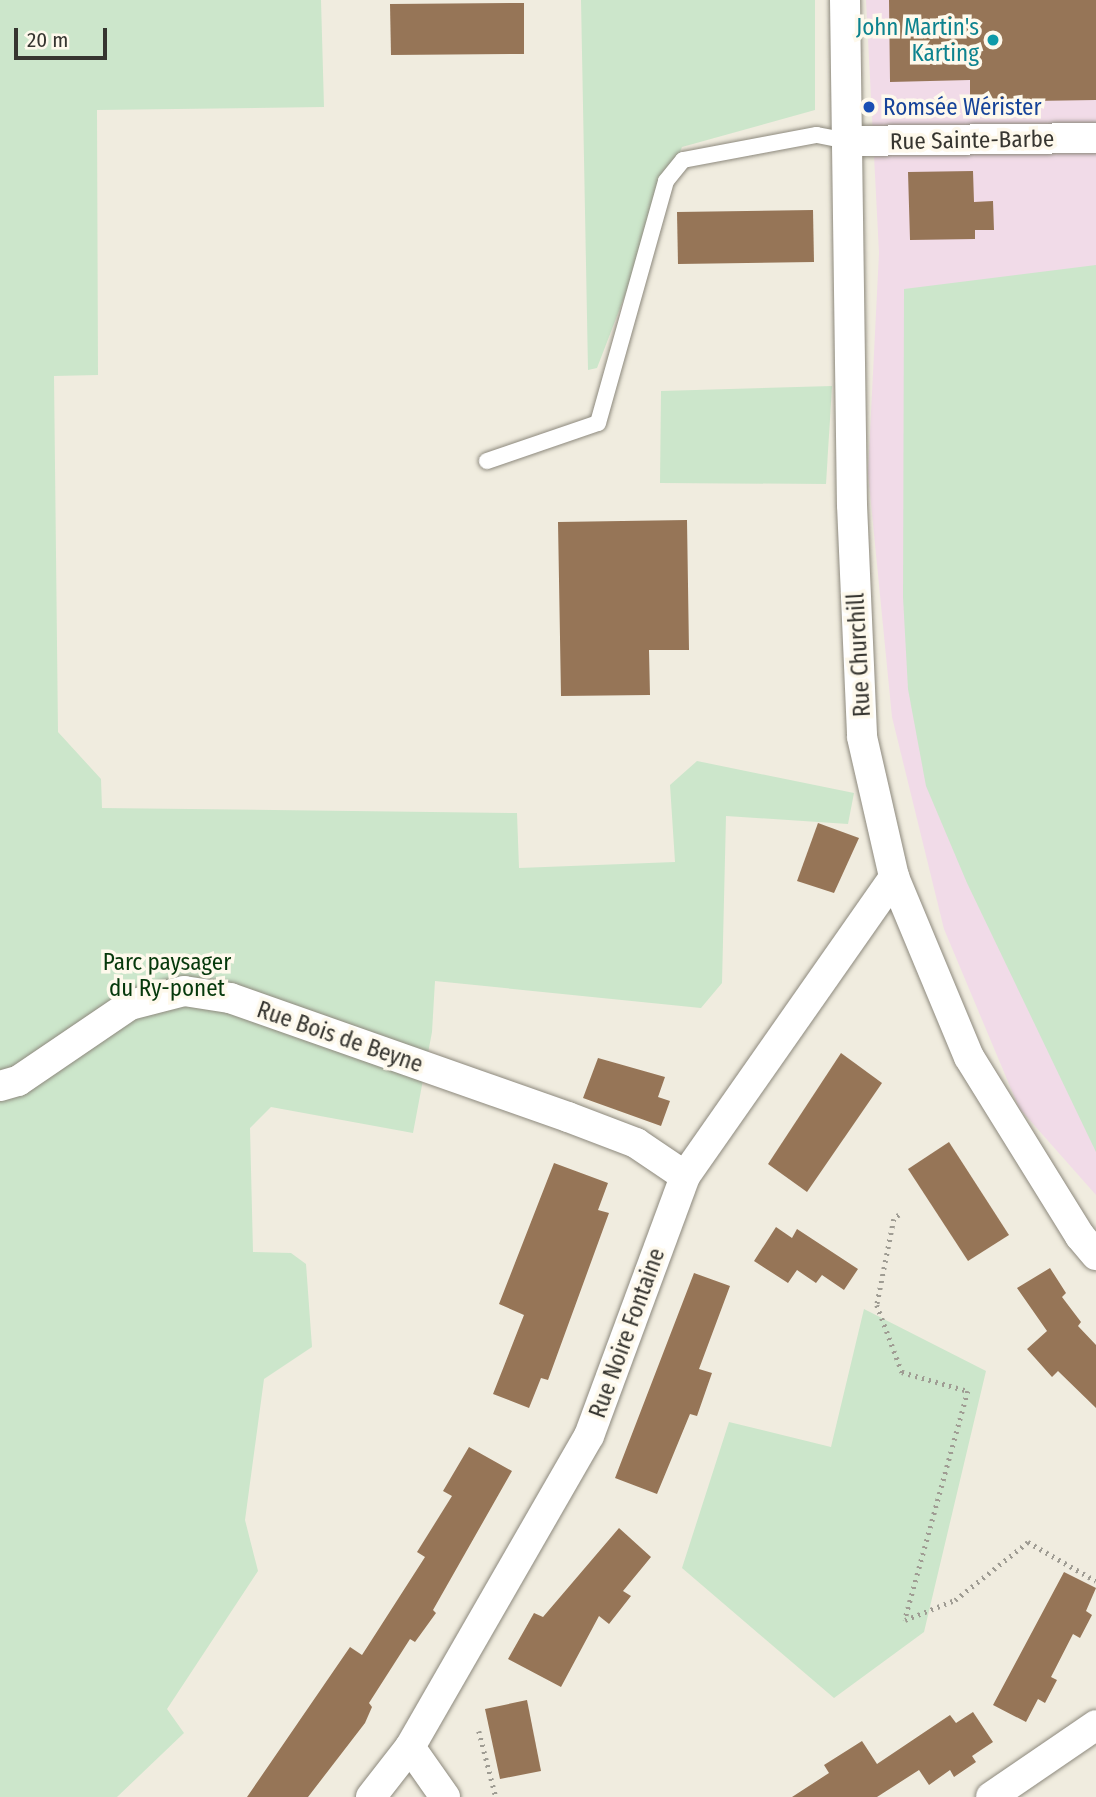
<!DOCTYPE html>
<meta charset="utf-8">
<style>
body{margin:0}
#map{position:relative;width:1096px;height:1797px;overflow:hidden;background:#f0ecdf;font-family:"Fira Sans Condensed",sans-serif}
div>[style]{position:absolute}
.industrial>*{inset:0;background:#f1dbe8}
.green>*{inset:0;background:#cce6cb}
.building>*{inset:0;background:#967557}
.path>*{height:4.5px;margin-top:-2.25px;transform-origin:0;background:repeating-linear-gradient(90deg,#9f9c93 0 2px,transparent 0 7px)}
.roads{filter:drop-shadow(0 0 2px #8d897d) drop-shadow(0 0 2px #8d897d)}
.service>*{height:16px;margin:-8px;padding:0 8px;transform-origin:8px;border-radius:8px;background:#fff}
.minor>*{height:30px;margin:-15px;padding:0 15px;transform-origin:15px;border-radius:15px;background:#fff}
.dots>*{width:19px;height:19px;translate:-50% -50%;box-sizing:border-box;border:4px solid #fef9ec;border-radius:50%}
span{translate:-50% -50%;white-space:nowrap;text-align:center;line-height:1.15;-webkit-text-stroke:7px #fef9ec;paint-order:stroke}
.culture-label{font-size:23px;color:#0d838f}
.right{translate:-100% -50%;text-align:right}
.transit-label{font-size:23px;color:#164399}
.left{translate:0 -50%;text-align:left}
.street-label{font-size:23px;color:#363530}
.park-label{font-size:23px;color:#05380b}
.scale{position:absolute;left:14px;top:28px;width:93px;height:32px;box-sizing:border-box;border:4px solid #363530;border-top:0;padding-left:9px;font-size:21px;line-height:24px;white-space:nowrap;color:#363530;-webkit-text-stroke:5px #fef9ec;paint-order:stroke}
</style>
<div id="map">
<div class="industrial">
<div style="clip-path:polygon(866px 0,1096px 0,1096px 1195px,1019px 1108px,944px 929px,892px 717px,868px 473px,879px 253px)"></div>
</div>
<div class="green">
<div style="clip-path:polygon(0 0,321px 0,324px 107px,97px 110px,98px 375px,54px 376px,58px 732px,101px 779px,102px 808px,517px 813px,519px 868px,675px 862px,670px 785px,697px 761px,854px 793px,848px 824px,726px 816px,722px 983px,701px 1008px,435px 981px,432px 1032px,413px 1133px,271px 1107px,250px 1128px,253px 1252px,291px 1253px,306px 1264px,312px 1347px,264px 1379px,245px 1520px,258px 1571px,167px 1709px,184px 1733px,117px 1797px,0 1797px)"></div>
<div style="clip-path:polygon(581px 0,815px 0,815px 110px,682px 147px,597px 368px,588px 370px)"></div>
<div style="clip-path:polygon(1096px 265px,1096px 1152px,967px 883px,926px 786px,908px 689px,903px 597px,904px 289px)"></div>
<div style="clip-path:polygon(832px 386px,826px 484px,660px 483px,661px 391px)"></div>
<div style="clip-path:polygon(864px 1309px,986px 1371px,924px 1632px,834px 1698px,682px 1568px,729px 1422px,831px 1447px)"></div>
</div>
<div class="building">
<div style="clip-path:polygon(889px 0,1096px 0,1096px 100px,970px 102px,970px 80px,890px 82px)"></div>
<div style="clip-path:polygon(524px 3px,524px 54px,391px 55px,390px 4px)"></div>
<div style="clip-path:polygon(973px 171px,974px 202px,993px 201px,994px 230px,975px 230px,975px 239px,910px 240px,908px 172px)"></div>
<div style="clip-path:polygon(813px 210px,814px 262px,678px 264px,677px 212px)"></div>
<div style="clip-path:polygon(687px 520px,689px 650px,649px 650px,650px 695px,561px 696px,558px 522px)"></div>
<div style="clip-path:polygon(818px 823px,859px 838px,834px 893px,797px 881px)"></div>
<div style="clip-path:polygon(841px 1053px,882px 1083px,807px 1192px,768px 1164px)"></div>
<div style="clip-path:polygon(598px 1058px,665px 1077px,658px 1097px,670px 1101px,661px 1126px,583px 1098px)"></div>
<div style="clip-path:polygon(949px 1142px,1009px 1235px,968px 1261px,908px 1169px)"></div>
<div style="clip-path:polygon(554px 1163px,608px 1183px,598px 1210px,609px 1213px,548px 1380px,541px 1378px,529px 1408px,493px 1394px,524px 1315px,499px 1304px)"></div>
<div style="clip-path:polygon(776px 1227px,792px 1238px,797px 1229px,858px 1269px,844px 1290px,822px 1275px,816px 1283px,797px 1270px,788px 1283px,754px 1261px)"></div>
<div style="clip-path:polygon(1050px 1268px,1066px 1293px,1062px 1297px,1081px 1322px,1078px 1326px,1096px 1345px,1096px 1408px,1058px 1371px,1052px 1377px,1027px 1349px,1047px 1331px,1017px 1288px)"></div>
<div style="clip-path:polygon(694px 1273px,730px 1286px,699px 1369px,712px 1373px,697px 1416px,690px 1414px,657px 1494px,615px 1478px)"></div>
<div style="clip-path:polygon(469px 1447px,512px 1471px,433px 1610px,436px 1613px,415px 1642px,410px 1639px,369px 1703px,372px 1707px,365px 1723px,308px 1797px,247px 1797px,350px 1647px,362px 1655px,425px 1557px,417px 1552px,452px 1496px,443px 1491px)"></div>
<div style="clip-path:polygon(619px 1528px,651px 1557px,623px 1591px,631px 1596px,609px 1624px,599px 1616px,561px 1687px,508px 1659px,534px 1613px,543px 1617px)"></div>
<div style="clip-path:polygon(1064px 1572px,1096px 1588px,1086px 1611px,1092px 1615px,1080px 1638px,1073px 1634px,1051px 1677px,1057px 1680px,1045px 1703px,1038px 1699px,1026px 1722px,993px 1705px)"></div>
<div style="clip-path:polygon(527px 1700px,541px 1771px,500px 1779px,485px 1709px)"></div>
<div style="clip-path:polygon(973px 1712px,993px 1742px,972px 1756px,976px 1762px,954px 1777px,950px 1770px,929px 1785px,919px 1770px,877px 1797px,792px 1797px,829px 1773px,824px 1765px,862px 1741px,877px 1764px,950px 1715px,956px 1723px)"></div>
</div>
<div class="path">
<div style="left:899px;top:1215px;width:6px;rotate:141deg"></div>
<div style="left:894px;top:1219px;width:88px;rotate:101.2deg"></div>
<div style="left:877px;top:1305px;width:72px;rotate:69.5deg"></div>
<div style="left:902px;top:1372px;width:69px;rotate:16.1deg"></div>
<div style="left:968px;top:1391px;width:238px;rotate:105.4deg"></div>
<div style="left:905px;top:1620px;width:54px;rotate:-21.8deg"></div>
<div style="left:955px;top:1600px;width:93px;rotate:-38.5deg"></div>
<div style="left:1028px;top:1542px;width:78px;rotate:29.8deg"></div>
<div style="left:479px;top:1731px;width:68px;rotate:75.6deg"></div>
</div>
<div class="roads">
<div class="service">
<div style="left:487px;top:461px;width:117px;rotate:-18.9deg"></div>
<div style="left:598px;top:423px;width:251px;rotate:-74.3deg"></div>
<div style="left:666px;top:181px;width:27px;rotate:-51deg"></div>
<div style="left:683px;top:160px;width:136px;rotate:-10.6deg"></div>
<div style="left:817px;top:135px;width:32px;rotate:11deg"></div>
</div>
<div class="minor">
<div style="left:845px;top:0;width:505px;rotate:89.21deg"></div>
<div style="left:852px;top:505px;width:232px;rotate:87.5deg"></div>
<div style="left:862px;top:737px;width:144px;rotate:77.1deg"></div>
<div style="left:894px;top:877px;width:195px;rotate:67.4deg"></div>
<div style="left:969px;top:1057px;width:211px;rotate:58.2deg"></div>
<div style="left:1080px;top:1236px;width:25px;rotate:50deg"></div>
<div style="left:848px;top:141px;width:248px;rotate:-0.7deg"></div>
<div style="left:0;top:1086px;width:19px;rotate:-16deg"></div>
<div style="left:18px;top:1081px;width:135px;rotate:-34.2deg"></div>
<div style="left:130px;top:1005px;width:56px;rotate:-14.5deg"></div>
<div style="left:184px;top:991px;width:47px;rotate:8.7deg"></div>
<div style="left:230px;top:998px;width:358px;rotate:19.4deg"></div>
<div style="left:568px;top:1117px;width:73px;rotate:20.9deg"></div>
<div style="left:636px;top:1143px;width:59px;rotate:34deg"></div>
<div style="left:410px;top:1747px;width:61px;rotate:55deg"></div>
<div style="left:371px;top:1797px;width:63px;rotate:-52deg"></div>
<div style="left:410px;top:1747px;width:359px;rotate:-60.1deg"></div>
<div style="left:589px;top:1436px;width:277px;rotate:-69.7deg"></div>
<div style="left:685px;top:1176px;width:365px;rotate:-55deg"></div>
<div style="left:991px;top:1797px;width:127px;rotate:-34.4deg"></div>
</div>
</div>
<div class="dots">
<div style="left:993px;top:40px;background:#0f9aa8"></div>
<div style="left:869px;top:107px;background:#1a4fb4"></div>
</div>
<div class="culture-label">
<span class="right" style="left:979px;top:40px">John Martin's<br>Karting</span>
</div>
<div class="transit-label">
<span class="left" style="left:883px;top:107px">Romsée Wérister</span>
</div>
<div class="street-label">
<span style="left:972px;top:140px;rotate:-1deg">Rue Sainte-Barbe</span>
<span style="left:859px;top:655px;rotate:-93deg">Rue Churchill</span>
<span style="left:340px;top:1037px;rotate:19deg">Rue Bois de Beyne</span>
<span style="left:627px;top:1333px;rotate:-70deg">Rue Noire Fontaine</span>
</div>
<div class="park-label">
<span style="left:167px;top:975px">Parc paysager<br>du Ry-ponet</span>
</div>
<div class="scale">20 m</div>
</div>
